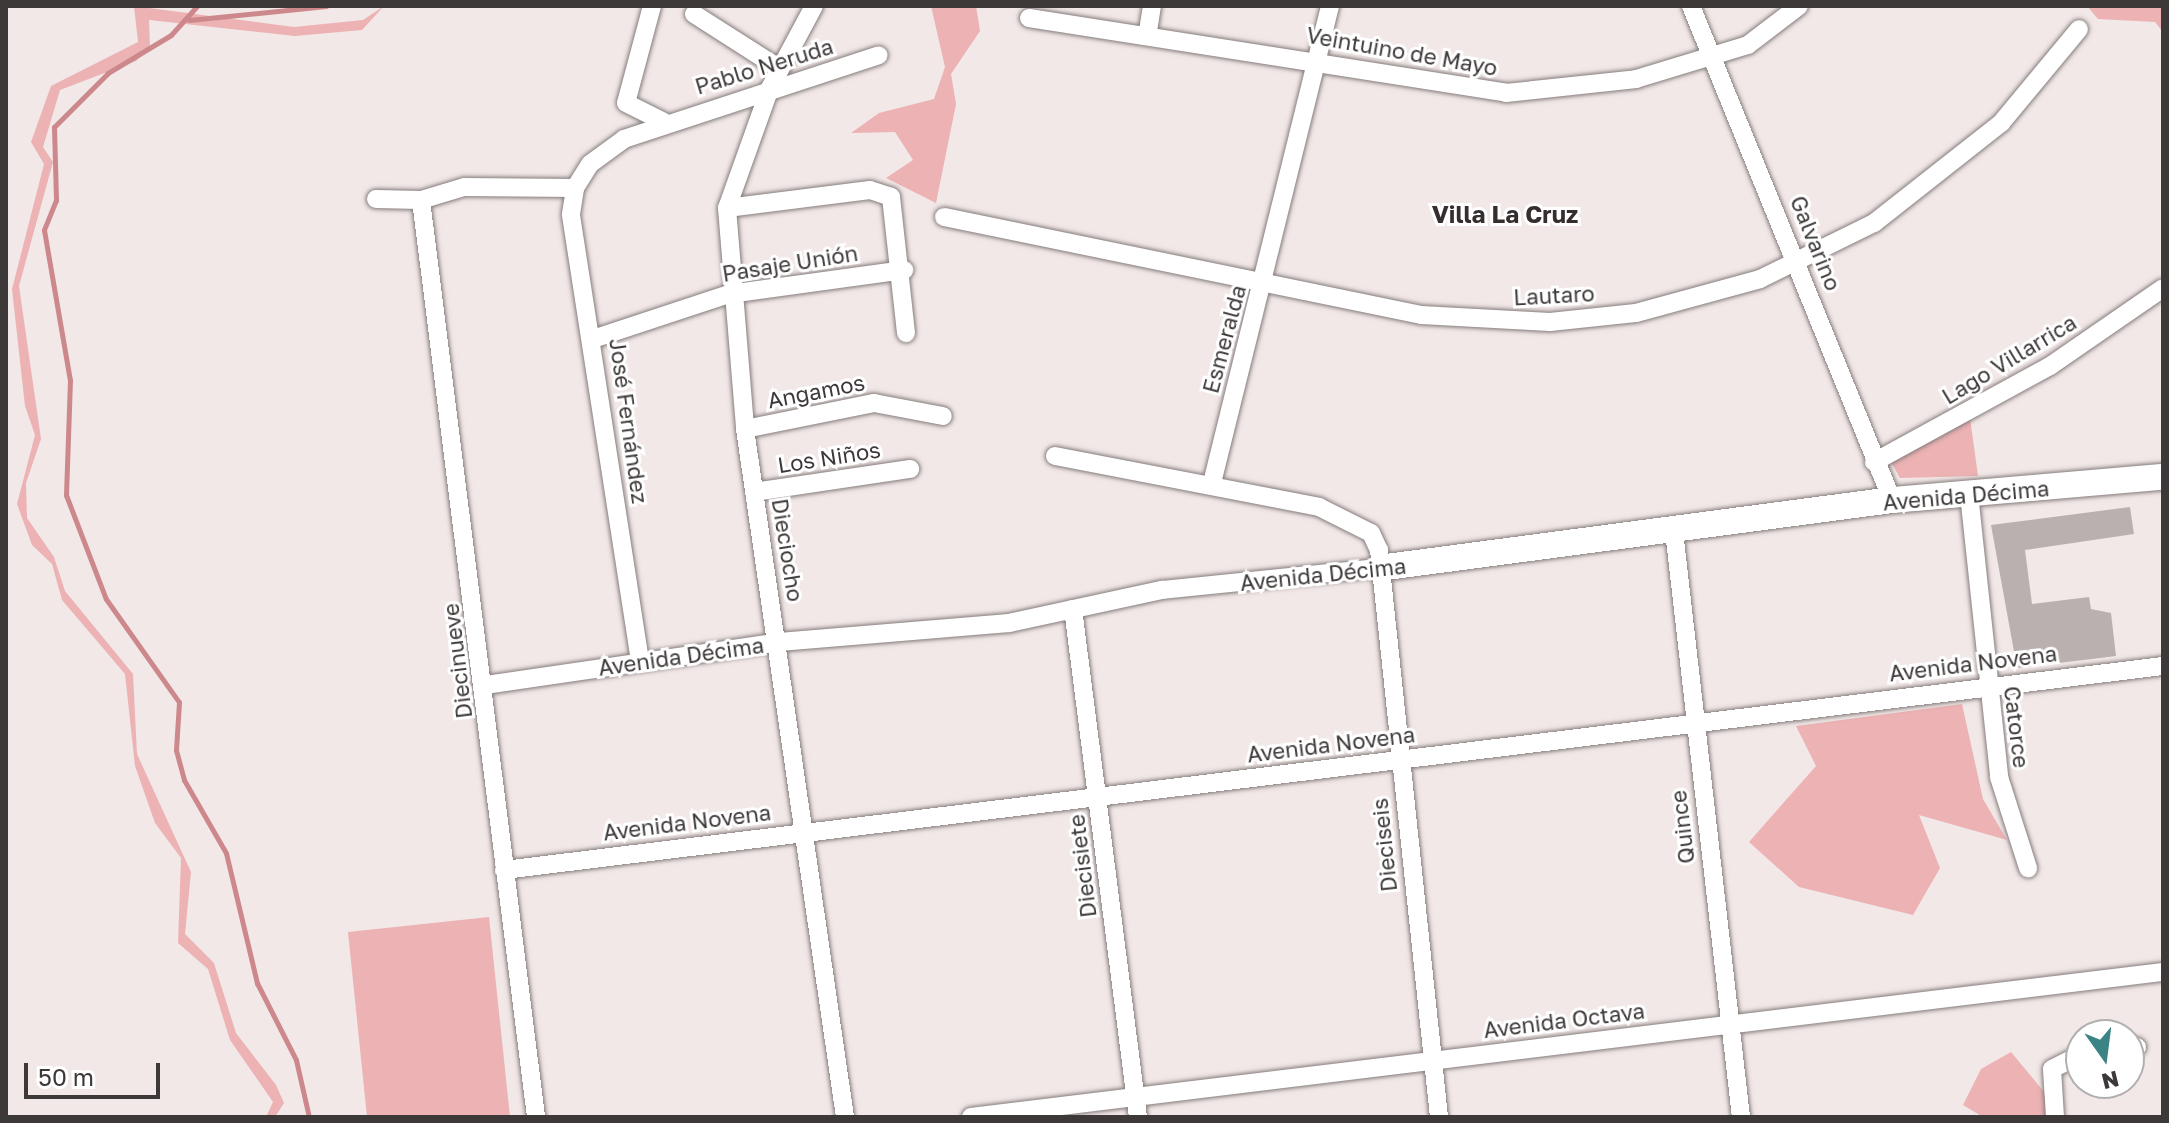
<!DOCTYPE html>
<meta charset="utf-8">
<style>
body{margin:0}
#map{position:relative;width:2169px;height:1123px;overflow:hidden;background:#f2e8e8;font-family:"Golos Text",sans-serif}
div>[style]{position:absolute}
.green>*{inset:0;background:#ecb2b4}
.stream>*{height:5px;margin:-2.5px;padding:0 2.5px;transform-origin:2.5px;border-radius:2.5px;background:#cd888b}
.building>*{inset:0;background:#bab0b0}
.roads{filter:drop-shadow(0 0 2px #857c7c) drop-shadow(0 0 2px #857c7c)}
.street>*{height:18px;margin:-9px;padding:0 9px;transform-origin:9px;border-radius:9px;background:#fff}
.secondary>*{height:26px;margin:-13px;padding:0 13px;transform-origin:13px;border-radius:13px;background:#fff}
span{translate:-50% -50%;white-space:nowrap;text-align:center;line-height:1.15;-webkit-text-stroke:6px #fff;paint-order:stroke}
.street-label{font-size:22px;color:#3d3939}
.neighbourhood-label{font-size:24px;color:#362e2e;font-weight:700}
.frame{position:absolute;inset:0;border:8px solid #3d3939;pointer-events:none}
.north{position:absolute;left:2065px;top:1019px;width:80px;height:80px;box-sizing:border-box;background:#fff;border:2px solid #b1b0b0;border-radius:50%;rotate:166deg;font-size:22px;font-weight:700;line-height:32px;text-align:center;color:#3d3939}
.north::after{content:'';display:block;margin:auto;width:28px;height:36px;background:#3b8384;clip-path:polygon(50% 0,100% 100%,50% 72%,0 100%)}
.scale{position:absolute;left:24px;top:1063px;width:136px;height:36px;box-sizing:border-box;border:4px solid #3d3939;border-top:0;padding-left:10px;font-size:24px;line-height:28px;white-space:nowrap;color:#3d3939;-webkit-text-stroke:6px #fff;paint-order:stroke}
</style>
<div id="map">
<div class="green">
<div style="clip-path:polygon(134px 6px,294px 27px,363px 20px,384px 6px,362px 30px,295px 36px,149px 20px,150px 48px,136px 61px,60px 90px,43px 147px,53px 162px,19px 286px,41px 439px,26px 483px,27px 518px,54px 557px,65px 591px,133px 674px,137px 754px,191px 872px,185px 934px,214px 963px,236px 1033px,276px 1085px,284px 1103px,275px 1117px,266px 1117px,273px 1102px,230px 1040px,208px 969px,178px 943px,181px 858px,155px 823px,135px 766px,125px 674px,62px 600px,52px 564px,32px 545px,17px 504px,35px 435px,25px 406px,12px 289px,44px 164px,31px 142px,51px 86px,138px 42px)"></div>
<div style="clip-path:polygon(931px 6px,976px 6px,980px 31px,951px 74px,956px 104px,936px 203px,886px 178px,913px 160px,895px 132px,851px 133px,879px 113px,934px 99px,945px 67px)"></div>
<div style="clip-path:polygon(2087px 6px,2163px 6px,2163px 32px,2155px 22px,2098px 19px)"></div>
<div style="clip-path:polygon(1970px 418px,1978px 476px,1900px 478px,1890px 460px)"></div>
<div style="clip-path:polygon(1962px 704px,1983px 799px,2007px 840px,1919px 815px,1940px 868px,1913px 915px,1799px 887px,1749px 842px,1816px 766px,1796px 726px)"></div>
<div style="clip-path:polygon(489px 917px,510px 1117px,367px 1117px,348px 932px)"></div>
<div style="clip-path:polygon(2011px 1052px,2065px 1117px,1983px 1117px,1963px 1105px,1981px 1069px)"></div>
</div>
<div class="stream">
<div style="left:197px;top:6px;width:39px;rotate:132deg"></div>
<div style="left:171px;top:35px;width:74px;rotate:148.9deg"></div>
<div style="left:108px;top:73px;width:76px;rotate:135deg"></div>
<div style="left:54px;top:127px;width:73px;rotate:88.4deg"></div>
<div style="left:56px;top:200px;width:32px;rotate:112deg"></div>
<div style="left:44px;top:230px;width:152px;rotate:80.2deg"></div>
<div style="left:70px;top:380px;width:115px;rotate:92deg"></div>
<div style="left:66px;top:495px;width:111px;rotate:69deg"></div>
<div style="left:106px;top:599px;width:126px;rotate:54.7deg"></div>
<div style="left:179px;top:702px;width:48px;rotate:93.6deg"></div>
<div style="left:176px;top:750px;width:31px;rotate:75deg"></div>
<div style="left:184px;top:780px;width:84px;rotate:60.1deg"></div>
<div style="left:226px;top:853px;width:134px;rotate:76.6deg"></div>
<div style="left:257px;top:983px;width:86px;rotate:63.1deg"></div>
<div style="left:296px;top:1060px;width:58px;rotate:77.2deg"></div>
<div style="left:189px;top:20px;width:138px;rotate:-5.8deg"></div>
</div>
<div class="building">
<div style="clip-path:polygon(2130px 507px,2134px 534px,2025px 550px,2032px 604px,2089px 597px,2091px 609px,2111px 613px,2116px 656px,2017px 668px,1991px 525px)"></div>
</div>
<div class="roads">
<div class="street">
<div style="left:652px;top:6px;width:100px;rotate:105deg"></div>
<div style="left:626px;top:103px;width:42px;rotate:26.6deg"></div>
<div style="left:814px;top:6px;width:93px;rotate:118.2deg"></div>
<div style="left:770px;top:88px;width:127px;rotate:109.7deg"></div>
<div style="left:727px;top:208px;width:222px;rotate:85.3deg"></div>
<div style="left:745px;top:429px;width:695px;rotate:81.73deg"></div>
<div style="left:1691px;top:6px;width:533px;rotate:67.86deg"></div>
<div style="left:694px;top:14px;width:102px;rotate:32.6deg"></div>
<div style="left:1029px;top:18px;width:483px;rotate:8.9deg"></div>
<div style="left:1506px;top:93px;width:131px;rotate:-6.1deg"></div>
<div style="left:1636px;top:79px;width:117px;rotate:-16.9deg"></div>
<div style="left:1748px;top:45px;width:64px;rotate:-37.4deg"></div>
<div style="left:1148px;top:31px;width:25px;rotate:-81deg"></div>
<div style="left:376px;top:199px;width:45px;rotate:1.3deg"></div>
<div style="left:421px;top:200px;width:45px;rotate:-16.8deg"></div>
<div style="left:464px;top:187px;width:111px;rotate:0.5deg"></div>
<div style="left:421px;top:200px;width:924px;rotate:82.85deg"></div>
<div style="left:727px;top:208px;width:144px;rotate:-7.2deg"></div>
<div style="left:870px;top:190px;width:22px;rotate:18deg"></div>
<div style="left:891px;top:197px;width:137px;rotate:83.7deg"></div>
<div style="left:944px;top:217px;width:487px;rotate:11.6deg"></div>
<div style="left:1421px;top:315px;width:129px;rotate:3.1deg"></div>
<div style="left:1550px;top:322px;width:86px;rotate:-6deg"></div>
<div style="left:1636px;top:313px;width:129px;rotate:-15.3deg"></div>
<div style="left:1760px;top:279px;width:127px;rotate:-26.2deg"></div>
<div style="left:1874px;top:223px;width:162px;rotate:-38.2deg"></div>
<div style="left:2001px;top:123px;width:122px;rotate:-50.3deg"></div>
<div style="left:593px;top:339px;width:143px;rotate:-18.3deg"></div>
<div style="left:729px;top:294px;width:177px;rotate:-7.8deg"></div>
<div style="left:745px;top:429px;width:132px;rotate:-11.4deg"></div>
<div style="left:874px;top:403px;width:70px;rotate:10.7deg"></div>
<div style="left:1055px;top:456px;width:269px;rotate:10.9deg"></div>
<div style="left:1319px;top:507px;width:58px;rotate:26.6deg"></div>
<div style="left:1371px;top:533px;width:19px;rotate:65deg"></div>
<div style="left:1379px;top:550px;width:570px;rotate:83.96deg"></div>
<div style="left:1874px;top:462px;width:200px;rotate:-28.6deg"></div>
<div style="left:2050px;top:366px;width:137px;rotate:-34.6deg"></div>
<div style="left:1212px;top:483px;width:491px;rotate:-76.1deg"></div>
<div style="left:754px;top:492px;width:158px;rotate:-8.4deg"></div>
<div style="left:1969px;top:494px;width:285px;rotate:83.9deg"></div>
<div style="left:1999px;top:777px;width:96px;rotate:72.3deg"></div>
<div style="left:1674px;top:531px;width:590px;rotate:83.48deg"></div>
<div style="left:1073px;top:609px;width:512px;rotate:82.71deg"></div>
<div style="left:640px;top:661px;width:452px;rotate:-98.8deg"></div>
<div style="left:571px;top:214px;width:26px;rotate:-81deg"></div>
<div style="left:575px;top:188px;width:28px;rotate:-58deg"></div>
<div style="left:590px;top:164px;width:42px;rotate:-36.3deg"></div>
<div style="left:624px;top:139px;width:268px;rotate:-18.2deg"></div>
<div style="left:485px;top:685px;width:297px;rotate:-8.3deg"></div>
<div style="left:779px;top:642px;width:231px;rotate:-4.7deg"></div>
<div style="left:1009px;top:623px;width:157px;rotate:-12.2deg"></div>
<div style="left:1162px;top:590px;width:218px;rotate:-5.8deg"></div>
<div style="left:504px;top:870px;width:1671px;rotate:-7.01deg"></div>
<div style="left:2129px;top:1048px;width:8px;rotate:-7deg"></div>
<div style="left:971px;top:1117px;width:1201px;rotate:-6.94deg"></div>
<div style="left:2055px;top:1117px;width:48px;rotate:-93.6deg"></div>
<div style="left:2052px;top:1069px;width:33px;rotate:-27deg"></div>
</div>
<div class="secondary">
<div style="left:1379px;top:568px;width:517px;rotate:-7.55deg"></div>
<div style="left:1892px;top:500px;width:272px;rotate:-4.9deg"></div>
</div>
</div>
<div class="street-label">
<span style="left:1402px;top:51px;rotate:10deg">Veintuino de Mayo</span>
<span style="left:764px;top:66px;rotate:-17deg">Pablo Neruda</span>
<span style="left:1816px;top:243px;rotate:68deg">Galvarino</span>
<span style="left:790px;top:263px;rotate:-9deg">Pasaje Unión</span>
<span style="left:1554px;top:295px;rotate:-3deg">Lautaro</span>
<span style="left:1224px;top:339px;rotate:-75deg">Esmeralda</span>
<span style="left:2009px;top:359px;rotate:-31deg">Lago Villarrica</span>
<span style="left:816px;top:391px;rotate:-11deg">Angamos</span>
<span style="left:629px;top:421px;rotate:82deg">José Fernández</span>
<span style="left:829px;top:457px;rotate:-9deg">Los Niños</span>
<span style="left:1966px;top:495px;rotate:-5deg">Avenida Décima</span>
<span style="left:788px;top:550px;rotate:81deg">Dieciocho</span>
<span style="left:1323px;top:574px;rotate:-6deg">Avenida Décima</span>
<span style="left:681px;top:656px;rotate:-8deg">Avenida Décima</span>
<span style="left:457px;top:661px;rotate:-97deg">Diecinueve</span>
<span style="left:1973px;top:663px;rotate:-7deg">Avenida Novena</span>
<span style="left:2017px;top:727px;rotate:83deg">Catorce</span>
<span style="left:1331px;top:744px;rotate:-7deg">Avenida Novena</span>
<span style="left:687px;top:822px;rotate:-7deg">Avenida Novena</span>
<span style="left:1682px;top:827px;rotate:-97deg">Quince</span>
<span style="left:1384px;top:845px;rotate:-96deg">Dieciseis</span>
<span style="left:1082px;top:866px;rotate:-97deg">Diecisiete</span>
<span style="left:1564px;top:1020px;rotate:-7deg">Avenida Octava</span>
</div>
<div class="neighbourhood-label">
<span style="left:1505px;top:214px">Villa La Cruz</span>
</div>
<div class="frame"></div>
<div class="north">N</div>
<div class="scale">50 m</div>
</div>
